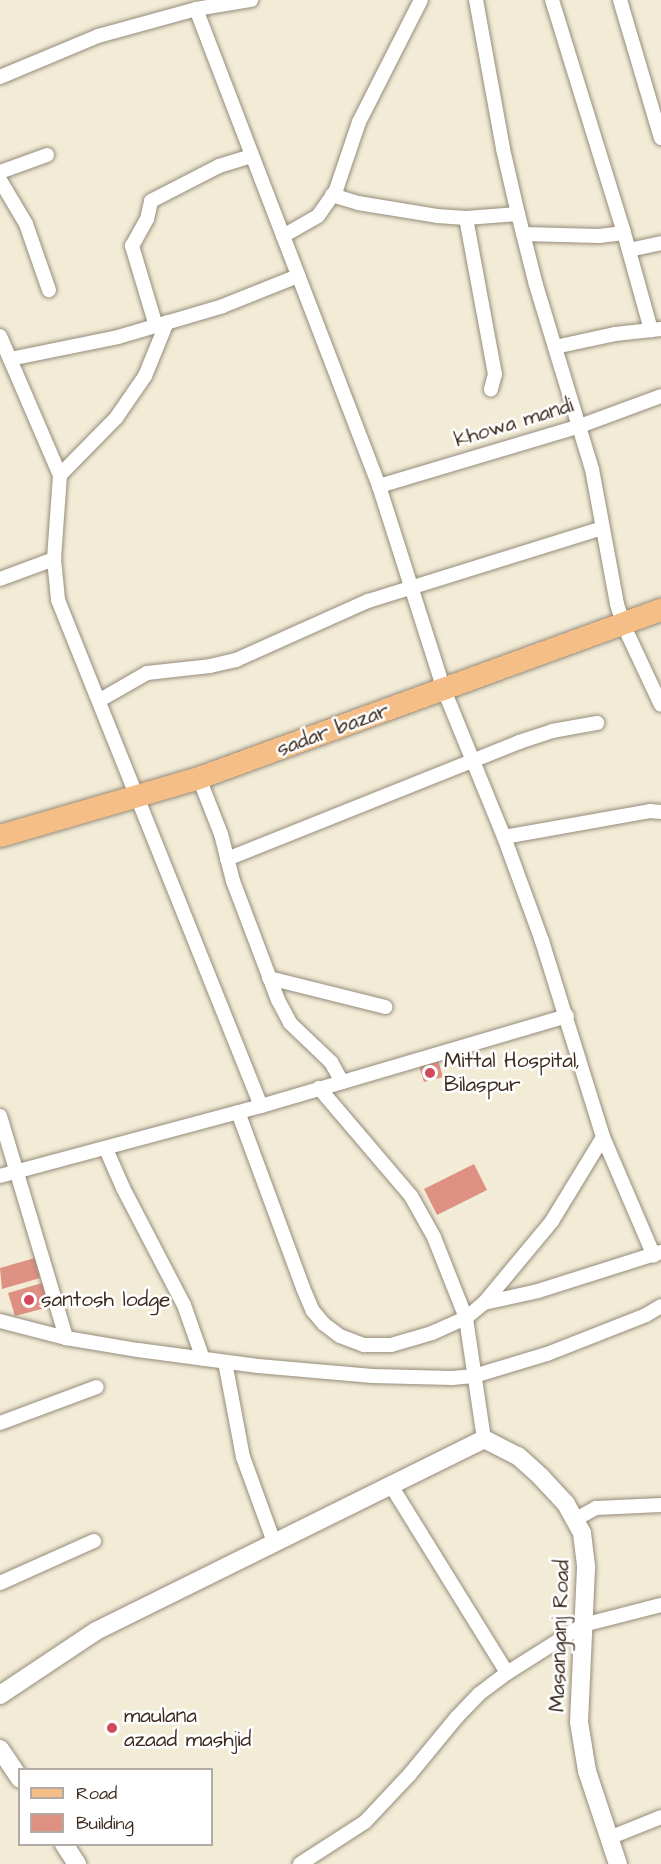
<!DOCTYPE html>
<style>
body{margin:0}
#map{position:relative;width:661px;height:1864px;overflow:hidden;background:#f2ecd7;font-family:"Architects Daughter",sans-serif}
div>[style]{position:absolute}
.building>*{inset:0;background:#de9082}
.roads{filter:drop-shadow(0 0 2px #968b7a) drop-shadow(0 0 2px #968b7a)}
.minor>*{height:14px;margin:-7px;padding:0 7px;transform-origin:7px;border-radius:7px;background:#fff}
.tertiary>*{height:18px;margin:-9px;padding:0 9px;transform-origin:9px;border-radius:9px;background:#fff}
.primary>*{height:22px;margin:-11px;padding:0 11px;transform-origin:11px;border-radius:11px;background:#f6be87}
.dots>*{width:16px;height:16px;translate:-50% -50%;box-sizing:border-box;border:3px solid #fff;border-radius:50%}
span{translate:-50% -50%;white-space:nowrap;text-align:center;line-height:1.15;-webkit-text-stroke:5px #fff;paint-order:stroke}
.street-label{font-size:21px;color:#3b2a1e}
.poi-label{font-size:21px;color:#3b2a1e}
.left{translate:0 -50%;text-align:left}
.legend{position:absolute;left:18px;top:1768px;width:195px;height:78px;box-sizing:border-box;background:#fff;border:2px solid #b1aaa5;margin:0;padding:8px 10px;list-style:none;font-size:18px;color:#3b2a1e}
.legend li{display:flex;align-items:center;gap:12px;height:30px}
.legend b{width:30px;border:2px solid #b1aaa5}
</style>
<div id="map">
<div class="building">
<div style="clip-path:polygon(438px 1060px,443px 1077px,424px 1082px,419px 1066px)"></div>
<div style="clip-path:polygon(474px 1164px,487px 1190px,437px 1215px,424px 1189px)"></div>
<div style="clip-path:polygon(35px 1258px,40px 1278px,2px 1289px,0 1268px)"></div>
<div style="clip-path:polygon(42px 1283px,49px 1307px,15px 1316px,8px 1293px)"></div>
</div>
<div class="roads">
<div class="minor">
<div style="left:476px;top:0;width:151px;rotate:79.7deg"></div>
<div style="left:503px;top:149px;width:67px;rotate:77deg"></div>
<div style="left:518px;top:214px;width:73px;rotate:75.8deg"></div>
<div style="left:536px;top:285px;width:192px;rotate:73.1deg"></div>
<div style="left:592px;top:469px;width:137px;rotate:79.5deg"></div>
<div style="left:617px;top:604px;width:21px;rotate:73deg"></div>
<div style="left:623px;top:624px;width:89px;rotate:64.9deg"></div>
<div style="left:552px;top:0;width:244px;rotate:72.8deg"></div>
<div style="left:624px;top:233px;width:101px;rotate:74.4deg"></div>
<div style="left:620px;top:0;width:144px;rotate:73.5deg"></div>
<div style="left:196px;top:9px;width:511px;rotate:69.01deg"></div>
<div style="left:379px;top:486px;width:214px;rotate:72.3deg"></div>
<div style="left:444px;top:690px;width:159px;rotate:67.8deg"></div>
<div style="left:504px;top:837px;width:111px;rotate:69.9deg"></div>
<div style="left:542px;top:941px;width:205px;rotate:72.7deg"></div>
<div style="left:603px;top:1137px;width:129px;rotate:66.8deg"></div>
<div style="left:0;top:77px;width:106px;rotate:-22.7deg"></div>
<div style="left:98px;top:36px;width:102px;rotate:-15.4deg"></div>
<div style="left:196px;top:9px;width:56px;rotate:-9.3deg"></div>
<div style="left:0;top:172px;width:50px;rotate:-19.9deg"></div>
<div style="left:0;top:180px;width:51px;rotate:59.4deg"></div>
<div style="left:26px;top:224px;width:70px;rotate:70.8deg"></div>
<div style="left:332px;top:195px;width:27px;rotate:17deg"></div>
<div style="left:358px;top:203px;width:80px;rotate:9.3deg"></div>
<div style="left:437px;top:216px;width:29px;rotate:4deg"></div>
<div style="left:466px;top:218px;width:52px;rotate:-4.4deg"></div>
<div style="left:466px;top:218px;width:159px;rotate:79.5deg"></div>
<div style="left:495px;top:374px;width:16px;rotate:105deg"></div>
<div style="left:523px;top:234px;width:76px;rotate:1.5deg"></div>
<div style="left:599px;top:236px;width:25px;rotate:-7deg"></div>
<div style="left:283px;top:236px;width:40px;rotate:-29.7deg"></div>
<div style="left:318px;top:216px;width:32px;rotate:-55deg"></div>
<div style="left:336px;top:190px;width:72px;rotate:-71.3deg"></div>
<div style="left:359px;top:122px;width:137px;rotate:-63.1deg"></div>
<div style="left:629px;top:250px;width:33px;rotate:-12deg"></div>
<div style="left:156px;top:326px;width:84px;rotate:-106.7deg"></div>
<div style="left:132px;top:246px;width:31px;rotate:-61deg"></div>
<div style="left:147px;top:219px;width:18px;rotate:-77deg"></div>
<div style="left:151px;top:201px;width:76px;rotate:-27.2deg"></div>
<div style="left:219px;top:166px;width:34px;rotate:-17deg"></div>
<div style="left:0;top:336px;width:151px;rotate:66.7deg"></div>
<div style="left:60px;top:475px;width:84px;rotate:94.1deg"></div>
<div style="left:54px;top:559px;width:41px;rotate:84.4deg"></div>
<div style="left:58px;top:600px;width:545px;rotate:68.14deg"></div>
<div style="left:555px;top:347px;width:61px;rotate:-12.2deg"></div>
<div style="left:615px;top:334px;width:46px;rotate:-6.2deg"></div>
<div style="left:10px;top:359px;width:110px;rotate:-11.5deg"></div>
<div style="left:118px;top:337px;width:109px;rotate:-16.4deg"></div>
<div style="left:223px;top:306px;width:81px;rotate:-21.8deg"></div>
<div style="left:60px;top:475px;width:80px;rotate:-45.5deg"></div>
<div style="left:116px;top:418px;width:51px;rotate:-55.4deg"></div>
<div style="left:145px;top:376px;width:58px;rotate:-67.8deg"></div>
<div style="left:379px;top:486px;width:210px;rotate:-16.6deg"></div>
<div style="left:580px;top:426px;width:86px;rotate:-20.3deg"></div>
<div style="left:0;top:579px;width:58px;rotate:-20.3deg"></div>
<div style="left:100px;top:700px;width:54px;rotate:-29.9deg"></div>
<div style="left:147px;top:673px;width:63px;rotate:-6.3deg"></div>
<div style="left:210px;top:666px;width:27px;rotate:-13deg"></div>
<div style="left:236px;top:660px;width:145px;rotate:-24.1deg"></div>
<div style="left:368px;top:601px;width:245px;rotate:-17.3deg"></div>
<div style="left:199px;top:778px;width:60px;rotate:68.6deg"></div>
<div style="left:221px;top:834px;width:49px;rotate:75.7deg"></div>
<div style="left:233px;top:881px;width:127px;rotate:69.3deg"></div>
<div style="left:278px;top:1000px;width:26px;rotate:62deg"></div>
<div style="left:290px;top:1023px;width:57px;rotate:43.6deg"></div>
<div style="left:331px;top:1062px;width:23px;rotate:61deg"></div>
<div style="left:504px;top:837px;width:148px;rotate:-10.1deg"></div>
<div style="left:650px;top:811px;width:11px;rotate:5deg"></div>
<div style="left:227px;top:859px;width:315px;rotate:-21.8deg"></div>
<div style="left:519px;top:742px;width:35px;rotate:-18deg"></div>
<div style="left:552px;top:731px;width:46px;rotate:-10.1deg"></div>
<div style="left:269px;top:978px;width:120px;rotate:14deg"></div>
<div style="left:238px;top:1112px;width:188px;rotate:69.7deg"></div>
<div style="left:303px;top:1288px;width:25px;rotate:67deg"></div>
<div style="left:313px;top:1311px;width:17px;rotate:50deg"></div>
<div style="left:324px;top:1324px;width:20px;rotate:37deg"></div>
<div style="left:340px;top:1336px;width:26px;rotate:21deg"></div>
<div style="left:364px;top:1345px;width:27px"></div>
<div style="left:391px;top:1345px;width:43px;rotate:-16.3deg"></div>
<div style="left:432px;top:1333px;width:37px;rotate:-24deg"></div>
<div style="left:466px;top:1318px;width:87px;rotate:-111.6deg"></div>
<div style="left:434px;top:1237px;width:47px;rotate:-119.3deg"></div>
<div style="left:411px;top:1196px;width:142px;rotate:-130.4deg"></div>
<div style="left:0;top:1116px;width:232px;rotate:73.4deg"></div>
<div style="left:106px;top:1149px;width:43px;rotate:66.4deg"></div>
<div style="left:123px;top:1188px;width:132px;rotate:62.5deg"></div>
<div style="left:184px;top:1305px;width:57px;rotate:70.6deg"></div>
<div style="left:0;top:1176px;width:270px;rotate:-15deg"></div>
<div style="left:261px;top:1106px;width:319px;rotate:-16.4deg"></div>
<div style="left:484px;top:1303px;width:55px;rotate:-12.5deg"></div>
<div style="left:538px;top:1291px;width:129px;rotate:-17.6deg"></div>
<div style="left:0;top:1321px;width:68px;rotate:14.4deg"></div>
<div style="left:66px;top:1338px;width:73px;rotate:9.5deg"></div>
<div style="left:138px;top:1350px;width:121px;rotate:7.6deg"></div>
<div style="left:258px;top:1366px;width:115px;rotate:5deg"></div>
<div style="left:373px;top:1376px;width:79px;rotate:1.5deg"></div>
<div style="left:452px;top:1378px;width:22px;rotate:-5deg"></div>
<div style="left:474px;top:1376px;width:76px;rotate:-16.8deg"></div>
<div style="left:547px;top:1354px;width:106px;rotate:-21.5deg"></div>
<div style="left:646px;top:1315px;width:17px;rotate:-31deg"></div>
<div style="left:225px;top:1362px;width:97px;rotate:79.3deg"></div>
<div style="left:243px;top:1457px;width:90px;rotate:70deg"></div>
<div style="left:0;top:1423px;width:103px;rotate:-20.4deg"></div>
<div style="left:484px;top:1439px;width:122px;rotate:-98.5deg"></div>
<div style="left:466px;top:1318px;width:23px;rotate:-40deg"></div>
<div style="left:484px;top:1303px;width:107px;rotate:-50.3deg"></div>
<div style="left:552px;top:1221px;width:98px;rotate:-58.7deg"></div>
<div style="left:390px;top:1484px;width:222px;rotate:58.2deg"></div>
<div style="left:576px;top:1519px;width:23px;rotate:-29deg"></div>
<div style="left:596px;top:1508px;width:65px;rotate:-2.6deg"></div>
<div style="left:0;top:1583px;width:103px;rotate:-24.1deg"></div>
<div style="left:609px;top:1838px;width:56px;rotate:-22deg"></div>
<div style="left:300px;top:1864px;width:77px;rotate:-32.9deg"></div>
<div style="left:365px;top:1822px;width:66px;rotate:-46.8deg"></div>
<div style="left:410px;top:1774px;width:74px;rotate:-50.5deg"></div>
<div style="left:457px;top:1717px;width:32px;rotate:-46deg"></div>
<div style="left:479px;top:1694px;width:35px;rotate:-37deg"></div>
<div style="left:507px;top:1673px;width:90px;rotate:-32.3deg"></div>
<div style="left:583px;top:1625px;width:81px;rotate:-14.4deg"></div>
</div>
<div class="tertiary">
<div style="left:0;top:1695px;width:115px;rotate:-33.7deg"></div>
<div style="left:96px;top:1631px;width:433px;rotate:-26.3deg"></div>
<div style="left:484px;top:1439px;width:38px;rotate:27deg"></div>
<div style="left:518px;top:1456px;width:31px;rotate:42deg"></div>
<div style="left:541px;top:1477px;width:37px;rotate:47deg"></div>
<div style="left:566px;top:1504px;width:33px;rotate:61deg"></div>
<div style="left:582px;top:1533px;width:35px;rotate:83deg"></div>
<div style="left:586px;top:1568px;width:154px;rotate:92.6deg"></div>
<div style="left:579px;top:1722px;width:50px;rotate:80.7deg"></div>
<div style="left:587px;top:1771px;width:98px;rotate:71.6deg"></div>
<div style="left:0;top:1749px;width:36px;rotate:56deg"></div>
<div style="left:64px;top:1844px;width:24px;rotate:57deg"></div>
</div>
<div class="primary">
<div style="left:0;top:836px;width:207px;rotate:-16.2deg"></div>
<div style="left:199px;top:778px;width:492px;rotate:-20deg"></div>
</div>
</div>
<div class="dots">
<div style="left:430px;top:1073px;background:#d1495b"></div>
<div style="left:29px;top:1300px;background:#d1495b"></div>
<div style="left:112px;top:1728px;background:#d1495b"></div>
</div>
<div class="street-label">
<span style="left:514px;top:423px;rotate:-17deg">khowa mandi</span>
<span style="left:333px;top:730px;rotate:-20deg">sadar bazar</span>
<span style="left:560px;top:1636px;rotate:-88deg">Masanganj Road</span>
</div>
<div class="poi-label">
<span class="left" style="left:444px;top:1073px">Mittal Hospital,<br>Bilaspur</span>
<span class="left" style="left:41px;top:1300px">santosh lodge</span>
<span class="left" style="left:124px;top:1728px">maulana<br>azaad mashjid</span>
</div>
<ul class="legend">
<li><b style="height:8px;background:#f6be87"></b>Road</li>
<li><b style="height:16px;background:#de9082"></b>Building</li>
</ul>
</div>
